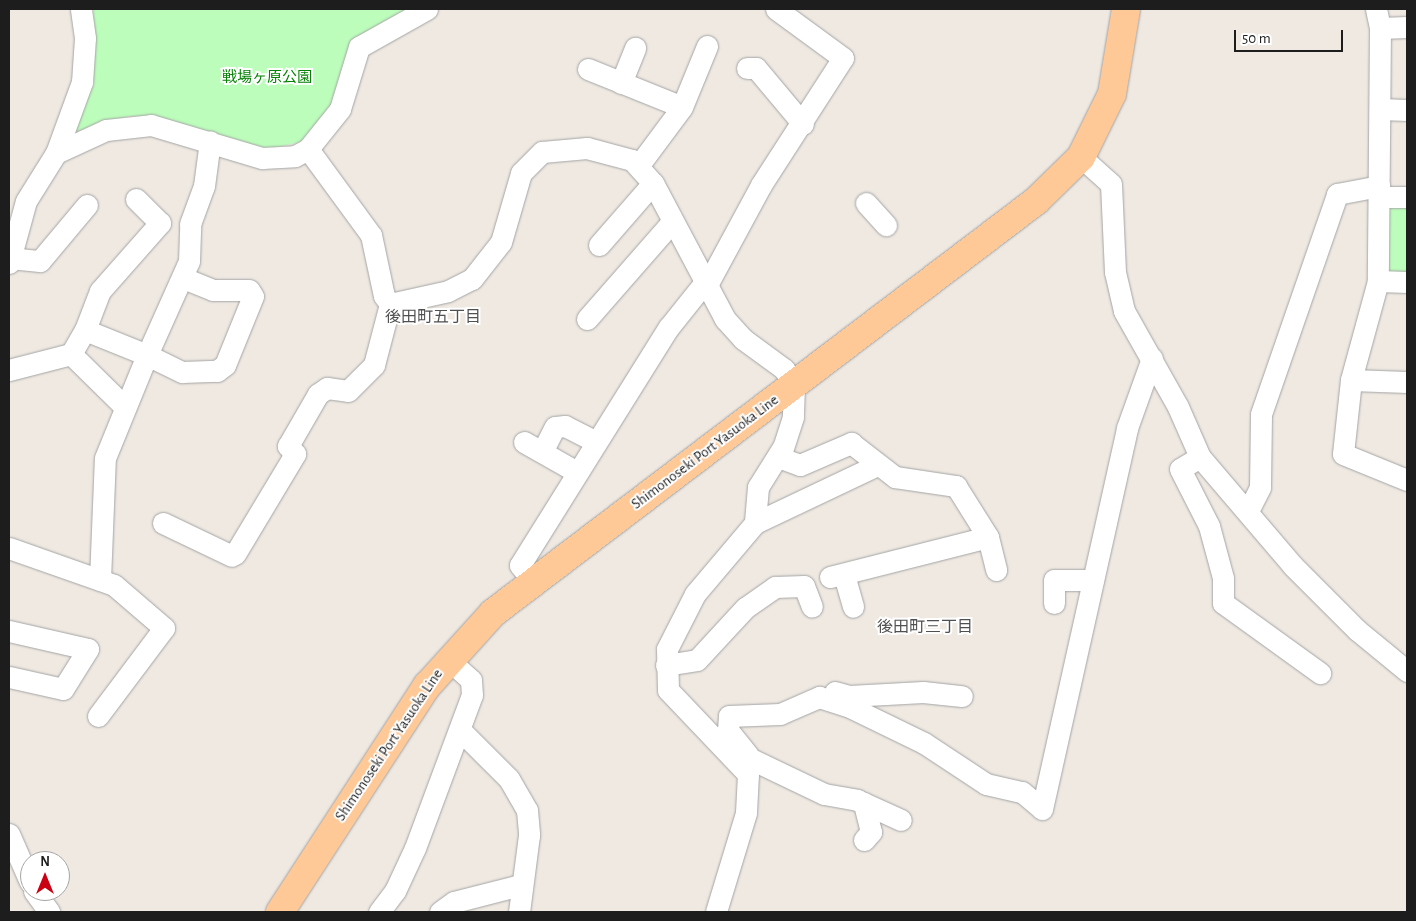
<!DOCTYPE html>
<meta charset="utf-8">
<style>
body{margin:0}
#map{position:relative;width:1416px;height:921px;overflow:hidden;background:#efe9e2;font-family:"Alegreya Sans","Noto Sans JP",sans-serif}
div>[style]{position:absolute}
.park>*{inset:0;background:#bcfdbb}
.roads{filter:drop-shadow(0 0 1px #a4a4a4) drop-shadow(0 0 1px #a4a4a4)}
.minor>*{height:21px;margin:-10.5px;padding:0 10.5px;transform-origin:10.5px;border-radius:10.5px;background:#fff}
.major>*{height:28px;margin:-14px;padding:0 14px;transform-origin:14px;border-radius:14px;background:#ffc897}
span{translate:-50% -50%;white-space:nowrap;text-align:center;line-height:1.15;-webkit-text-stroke:4px #fff;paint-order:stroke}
.park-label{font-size:15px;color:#058104}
.street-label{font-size:15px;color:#1d1d1d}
.neighbourhood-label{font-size:16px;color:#505050}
.frame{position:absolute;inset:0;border:10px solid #1d1d1d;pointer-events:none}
.north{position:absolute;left:20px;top:851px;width:50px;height:50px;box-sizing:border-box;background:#fff;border:1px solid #a5a5a5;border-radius:50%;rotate:0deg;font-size:14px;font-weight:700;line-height:20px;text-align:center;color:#1d1d1d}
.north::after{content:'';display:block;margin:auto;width:18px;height:22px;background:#ca0013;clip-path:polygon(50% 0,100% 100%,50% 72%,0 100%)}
.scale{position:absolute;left:1234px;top:30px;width:109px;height:22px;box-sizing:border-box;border:2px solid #1d1d1d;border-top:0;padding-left:6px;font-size:15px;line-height:18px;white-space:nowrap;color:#1d1d1d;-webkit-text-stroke:4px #fff;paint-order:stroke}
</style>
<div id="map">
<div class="park">
<div style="clip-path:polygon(94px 9px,417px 9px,380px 26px,333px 106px,304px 141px,266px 150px,151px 117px,129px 116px,75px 132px,74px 122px,94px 85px)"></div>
<div style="clip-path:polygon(1394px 204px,1407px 204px,1407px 275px,1393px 274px,1387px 268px,1389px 209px)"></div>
</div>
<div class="roads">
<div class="minor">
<div style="left:1376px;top:9px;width:19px;rotate:78deg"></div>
<div style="left:1380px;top:28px;width:253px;rotate:90.5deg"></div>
<div style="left:1378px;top:281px;width:103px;rotate:105.3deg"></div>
<div style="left:1351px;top:380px;width:74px;rotate:96.2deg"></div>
<div style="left:1343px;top:454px;width:69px;rotate:22.1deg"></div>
<div style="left:1380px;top:28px;width:27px;rotate:-2deg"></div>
<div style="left:747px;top:68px;width:9px"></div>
<div style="left:756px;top:68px;width:73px;rotate:50deg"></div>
<div style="left:588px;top:69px;width:101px;rotate:22deg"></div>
<div style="left:621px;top:83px;width:38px;rotate:-68deg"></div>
<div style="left:1380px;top:109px;width:27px;rotate:2deg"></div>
<div style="left:308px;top:149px;width:107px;rotate:53.8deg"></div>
<div style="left:371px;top:235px;width:62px;rotate:78deg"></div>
<div style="left:384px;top:296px;width:10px;rotate:53deg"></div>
<div style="left:390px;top:304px;width:59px;rotate:-12.6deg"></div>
<div style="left:448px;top:291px;width:27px;rotate:-27deg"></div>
<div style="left:472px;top:279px;width:47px;rotate:-51.9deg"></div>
<div style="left:501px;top:242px;width:72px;rotate:-73.8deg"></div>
<div style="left:521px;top:173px;width:30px;rotate:-45deg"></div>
<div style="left:542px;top:152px;width:45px;rotate:-5.1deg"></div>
<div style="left:587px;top:148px;width:47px;rotate:14.9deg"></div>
<div style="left:632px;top:160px;width:31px;rotate:48deg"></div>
<div style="left:653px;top:183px;width:154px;rotate:62.1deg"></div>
<div style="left:725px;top:319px;width:27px;rotate:48deg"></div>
<div style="left:743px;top:339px;width:51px;rotate:36.2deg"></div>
<div style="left:784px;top:369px;width:19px;rotate:58deg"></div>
<div style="left:794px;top:385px;width:32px;rotate:92deg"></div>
<div style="left:793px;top:417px;width:32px;rotate:108deg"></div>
<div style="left:783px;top:447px;width:47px;rotate:122deg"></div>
<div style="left:758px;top:487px;width:36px;rotate:95deg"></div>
<div style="left:755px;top:523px;width:93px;rotate:130.2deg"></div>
<div style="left:695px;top:594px;width:62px;rotate:117deg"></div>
<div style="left:667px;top:649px;width:41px;rotate:88.6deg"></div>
<div style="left:668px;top:690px;width:116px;rotate:46.4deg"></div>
<div style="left:748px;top:774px;width:39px;rotate:93deg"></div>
<div style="left:746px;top:813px;width:103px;rotate:106.9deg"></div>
<div style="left:56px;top:153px;width:55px;rotate:-24.7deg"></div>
<div style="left:106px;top:130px;width:45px;rotate:-6.3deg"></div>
<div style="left:151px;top:125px;width:116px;rotate:16.6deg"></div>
<div style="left:262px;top:158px;width:33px;rotate:-3deg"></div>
<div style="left:295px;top:156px;width:15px;rotate:-28deg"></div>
<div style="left:308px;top:149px;width:51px;rotate:-51.3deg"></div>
<div style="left:340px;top:109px;width:65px;rotate:-73deg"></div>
<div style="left:359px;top:47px;width:78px;rotate:-29.2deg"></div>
<div style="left:1081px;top:157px;width:40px;rotate:42deg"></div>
<div style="left:1111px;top:184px;width:88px;rotate:87.4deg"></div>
<div style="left:1115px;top:272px;width:40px;rotate:77deg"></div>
<div style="left:1124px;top:311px;width:110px;rotate:60.6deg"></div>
<div style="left:1178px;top:407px;width:55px;rotate:66.3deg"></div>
<div style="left:1200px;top:457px;width:143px;rotate:49.5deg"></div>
<div style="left:1293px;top:566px;width:91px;rotate:45deg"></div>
<div style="left:1357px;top:630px;width:65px;rotate:39.4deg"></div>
<div style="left:639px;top:165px;width:72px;rotate:-53.4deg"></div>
<div style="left:682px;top:107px;width:66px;rotate:-67.7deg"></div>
<div style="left:1379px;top:197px;width:28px"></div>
<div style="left:866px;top:203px;width:30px;rotate:48deg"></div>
<div style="left:599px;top:245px;width:82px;rotate:-48.9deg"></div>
<div style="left:10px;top:258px;width:30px;rotate:6deg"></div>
<div style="left:40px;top:261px;width:73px;rotate:-50deg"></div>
<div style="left:9px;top:263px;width:64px;rotate:-74.7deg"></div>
<div style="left:26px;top:201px;width:57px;rotate:-58deg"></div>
<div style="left:56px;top:153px;width:76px;rotate:-69.9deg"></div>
<div style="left:82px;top:82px;width:44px;rotate:-86.1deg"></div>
<div style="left:85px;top:38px;width:29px;rotate:-98deg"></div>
<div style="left:1378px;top:281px;width:29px;rotate:2deg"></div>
<div style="left:707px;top:285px;width:114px;rotate:-61.6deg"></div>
<div style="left:761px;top:185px;width:151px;rotate:-57.2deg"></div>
<div style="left:843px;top:58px;width:83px;rotate:-143.8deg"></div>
<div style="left:587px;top:319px;width:129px;rotate:-48.8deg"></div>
<div style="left:85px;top:330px;width:42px;rotate:-69deg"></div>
<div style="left:100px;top:291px;width:91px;rotate:-48.6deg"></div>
<div style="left:160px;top:223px;width:34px;rotate:-135deg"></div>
<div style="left:71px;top:354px;width:76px;rotate:44.5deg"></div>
<div style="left:9px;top:370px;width:64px;rotate:-14.5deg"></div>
<div style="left:71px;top:354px;width:28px;rotate:-60deg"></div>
<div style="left:85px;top:330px;width:67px;rotate:22deg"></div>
<div style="left:147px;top:355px;width:103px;rotate:-65.9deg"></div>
<div style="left:189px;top:261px;width:37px;rotate:-88deg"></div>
<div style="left:190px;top:224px;width:40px;rotate:-69.8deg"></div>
<div style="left:204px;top:186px;width:45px;rotate:-82.4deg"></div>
<div style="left:1351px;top:380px;width:56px;rotate:2deg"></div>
<div style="left:524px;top:442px;width:61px;rotate:29.5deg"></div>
<div style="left:542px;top:452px;width:28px;rotate:-63deg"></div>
<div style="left:555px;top:427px;width:10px;rotate:-6deg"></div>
<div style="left:565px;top:426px;width:35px;rotate:27deg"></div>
<div style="left:778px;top:457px;width:23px;rotate:20deg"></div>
<div style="left:800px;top:465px;width:56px;rotate:-23.3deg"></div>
<div style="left:851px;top:443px;width:56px;rotate:37.7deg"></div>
<div style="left:895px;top:477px;width:62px;rotate:8.4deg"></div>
<div style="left:956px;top:486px;width:60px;rotate:57.9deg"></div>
<div style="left:988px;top:537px;width:34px;rotate:76deg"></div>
<div style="left:1200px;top:457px;width:23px;rotate:149deg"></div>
<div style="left:1180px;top:469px;width:64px;rotate:63deg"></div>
<div style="left:1209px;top:526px;width:54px;rotate:74.9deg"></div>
<div style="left:1223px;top:578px;width:25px;rotate:90deg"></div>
<div style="left:1223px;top:603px;width:120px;rotate:35.8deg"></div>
<div style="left:1248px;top:511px;width:27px;rotate:-63deg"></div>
<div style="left:1260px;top:487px;width:73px;rotate:-89.2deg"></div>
<div style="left:1261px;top:414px;width:233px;rotate:-70.9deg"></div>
<div style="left:1337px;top:194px;width:43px;rotate:-10.8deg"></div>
<div style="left:163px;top:523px;width:76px;rotate:25.6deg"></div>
<div style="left:755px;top:523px;width:133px;rotate:-25.4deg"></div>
<div style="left:9px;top:548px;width:111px;rotate:19.4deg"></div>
<div style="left:114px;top:585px;width:66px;rotate:40.7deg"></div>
<div style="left:164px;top:628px;width:110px;rotate:126.9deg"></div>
<div style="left:235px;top:554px;width:117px;rotate:-59deg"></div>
<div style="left:295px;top:454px;width:11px;rotate:-131deg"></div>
<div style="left:288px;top:446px;width:60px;rotate:-60deg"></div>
<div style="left:318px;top:394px;width:11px;rotate:-34deg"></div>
<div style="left:327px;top:388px;width:21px;rotate:8deg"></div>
<div style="left:348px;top:391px;width:37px;rotate:-45deg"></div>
<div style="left:374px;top:365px;width:63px;rotate:-75.3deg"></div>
<div style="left:844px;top:575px;width:33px;rotate:74deg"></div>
<div style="left:830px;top:577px;width:163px;rotate:-14.2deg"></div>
<div style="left:100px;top:580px;width:122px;rotate:-87.7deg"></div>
<div style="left:105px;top:458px;width:111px;rotate:-67.8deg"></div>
<div style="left:147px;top:355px;width:39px;rotate:26deg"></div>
<div style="left:182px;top:372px;width:35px;rotate:-2deg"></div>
<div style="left:217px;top:371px;width:10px;rotate:-37deg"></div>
<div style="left:225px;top:365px;width:74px;rotate:-67.9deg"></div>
<div style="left:253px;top:296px;width:7px;rotate:-124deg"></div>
<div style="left:249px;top:290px;width:36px;rotate:180deg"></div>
<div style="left:213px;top:290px;width:32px;rotate:-158deg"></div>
<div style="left:532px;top:580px;width:19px;rotate:-129deg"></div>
<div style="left:520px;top:565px;width:281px;rotate:-58deg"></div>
<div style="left:669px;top:327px;width:58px;rotate:-51.3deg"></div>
<div style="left:1054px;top:603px;width:23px;rotate:-90deg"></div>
<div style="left:1054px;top:580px;width:39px"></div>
<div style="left:9px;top:631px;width:81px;rotate:12.8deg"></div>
<div style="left:88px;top:649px;width:47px;rotate:122deg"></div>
<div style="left:63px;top:689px;width:55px;rotate:-167.5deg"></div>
<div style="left:666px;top:665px;width:31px;rotate:-9deg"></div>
<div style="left:697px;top:660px;width:71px;rotate:-47.3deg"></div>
<div style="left:745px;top:608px;width:37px;rotate:-35deg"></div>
<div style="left:775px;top:587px;width:29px;rotate:-2deg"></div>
<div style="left:804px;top:586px;width:22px;rotate:69deg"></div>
<div style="left:835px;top:692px;width:15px;rotate:16deg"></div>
<div style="left:849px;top:696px;width:74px;rotate:-3.1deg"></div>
<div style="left:923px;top:692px;width:39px;rotate:6deg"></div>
<div style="left:460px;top:730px;width:69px;rotate:45deg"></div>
<div style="left:509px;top:779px;width:36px;rotate:60deg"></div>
<div style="left:527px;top:810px;width:25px;rotate:85deg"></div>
<div style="left:529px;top:835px;width:78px;rotate:97.4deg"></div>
<div style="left:748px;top:755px;width:32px;rotate:-129deg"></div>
<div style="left:728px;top:730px;width:14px;rotate:-86deg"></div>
<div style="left:729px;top:716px;width:51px;rotate:-2.2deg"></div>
<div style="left:780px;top:714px;width:43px;rotate:-23.6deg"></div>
<div style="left:819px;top:697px;width:35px;rotate:18deg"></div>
<div style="left:852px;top:708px;width:80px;rotate:25.9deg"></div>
<div style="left:924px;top:743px;width:74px;rotate:33.5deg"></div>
<div style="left:986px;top:784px;width:37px;rotate:13deg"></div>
<div style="left:1022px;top:792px;width:26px;rotate:40deg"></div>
<div style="left:751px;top:759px;width:81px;rotate:25.6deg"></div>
<div style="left:824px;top:794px;width:34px;rotate:10deg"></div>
<div style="left:857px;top:800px;width:48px;rotate:24.4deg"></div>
<div style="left:1042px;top:809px;width:390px;rotate:-77.4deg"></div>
<div style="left:1127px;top:428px;width:74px;rotate:-70.3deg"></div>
<div style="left:9px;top:834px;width:52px;rotate:66.4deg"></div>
<div style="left:864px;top:840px;width:11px;rotate:-49deg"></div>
<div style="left:871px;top:832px;width:30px;rotate:-104deg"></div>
<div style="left:34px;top:891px;width:26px;rotate:54deg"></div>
<div style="left:379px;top:912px;width:26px;rotate:-53deg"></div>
<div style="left:395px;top:891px;width:47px;rotate:-65.1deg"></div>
<div style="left:415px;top:848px;width:163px;rotate:-69.6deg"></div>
<div style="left:472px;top:695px;width:15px;rotate:-94deg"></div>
<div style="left:471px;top:680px;width:31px;rotate:-138deg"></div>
<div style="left:440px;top:912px;width:17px;rotate:-36deg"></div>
<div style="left:454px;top:902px;width:68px;rotate:-14.4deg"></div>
</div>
<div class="major">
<div style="left:280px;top:912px;width:270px;rotate:-57deg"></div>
<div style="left:427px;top:686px;width:98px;rotate:-47.9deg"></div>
<div style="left:493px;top:613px;width:682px;rotate:-37.19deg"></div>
<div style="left:1036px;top:201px;width:63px;rotate:-44.4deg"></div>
<div style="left:1081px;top:157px;width:70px;rotate:-63.8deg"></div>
<div style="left:1112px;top:94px;width:86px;rotate:-80.6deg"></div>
</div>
</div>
<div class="park-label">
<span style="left:267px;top:78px">戦場ヶ原公園</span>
</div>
<div class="street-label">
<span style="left:705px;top:452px;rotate:-37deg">Shimonoseki Port Yasuoka Line</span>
<span style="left:389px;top:745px;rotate:-56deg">Shimonoseki Port Yasuoka Line</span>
</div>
<div class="neighbourhood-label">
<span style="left:433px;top:317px">後田町五丁目</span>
<span style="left:925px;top:627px">後田町三丁目</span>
</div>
<div class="frame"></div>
<div class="north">N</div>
<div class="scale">50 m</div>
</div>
